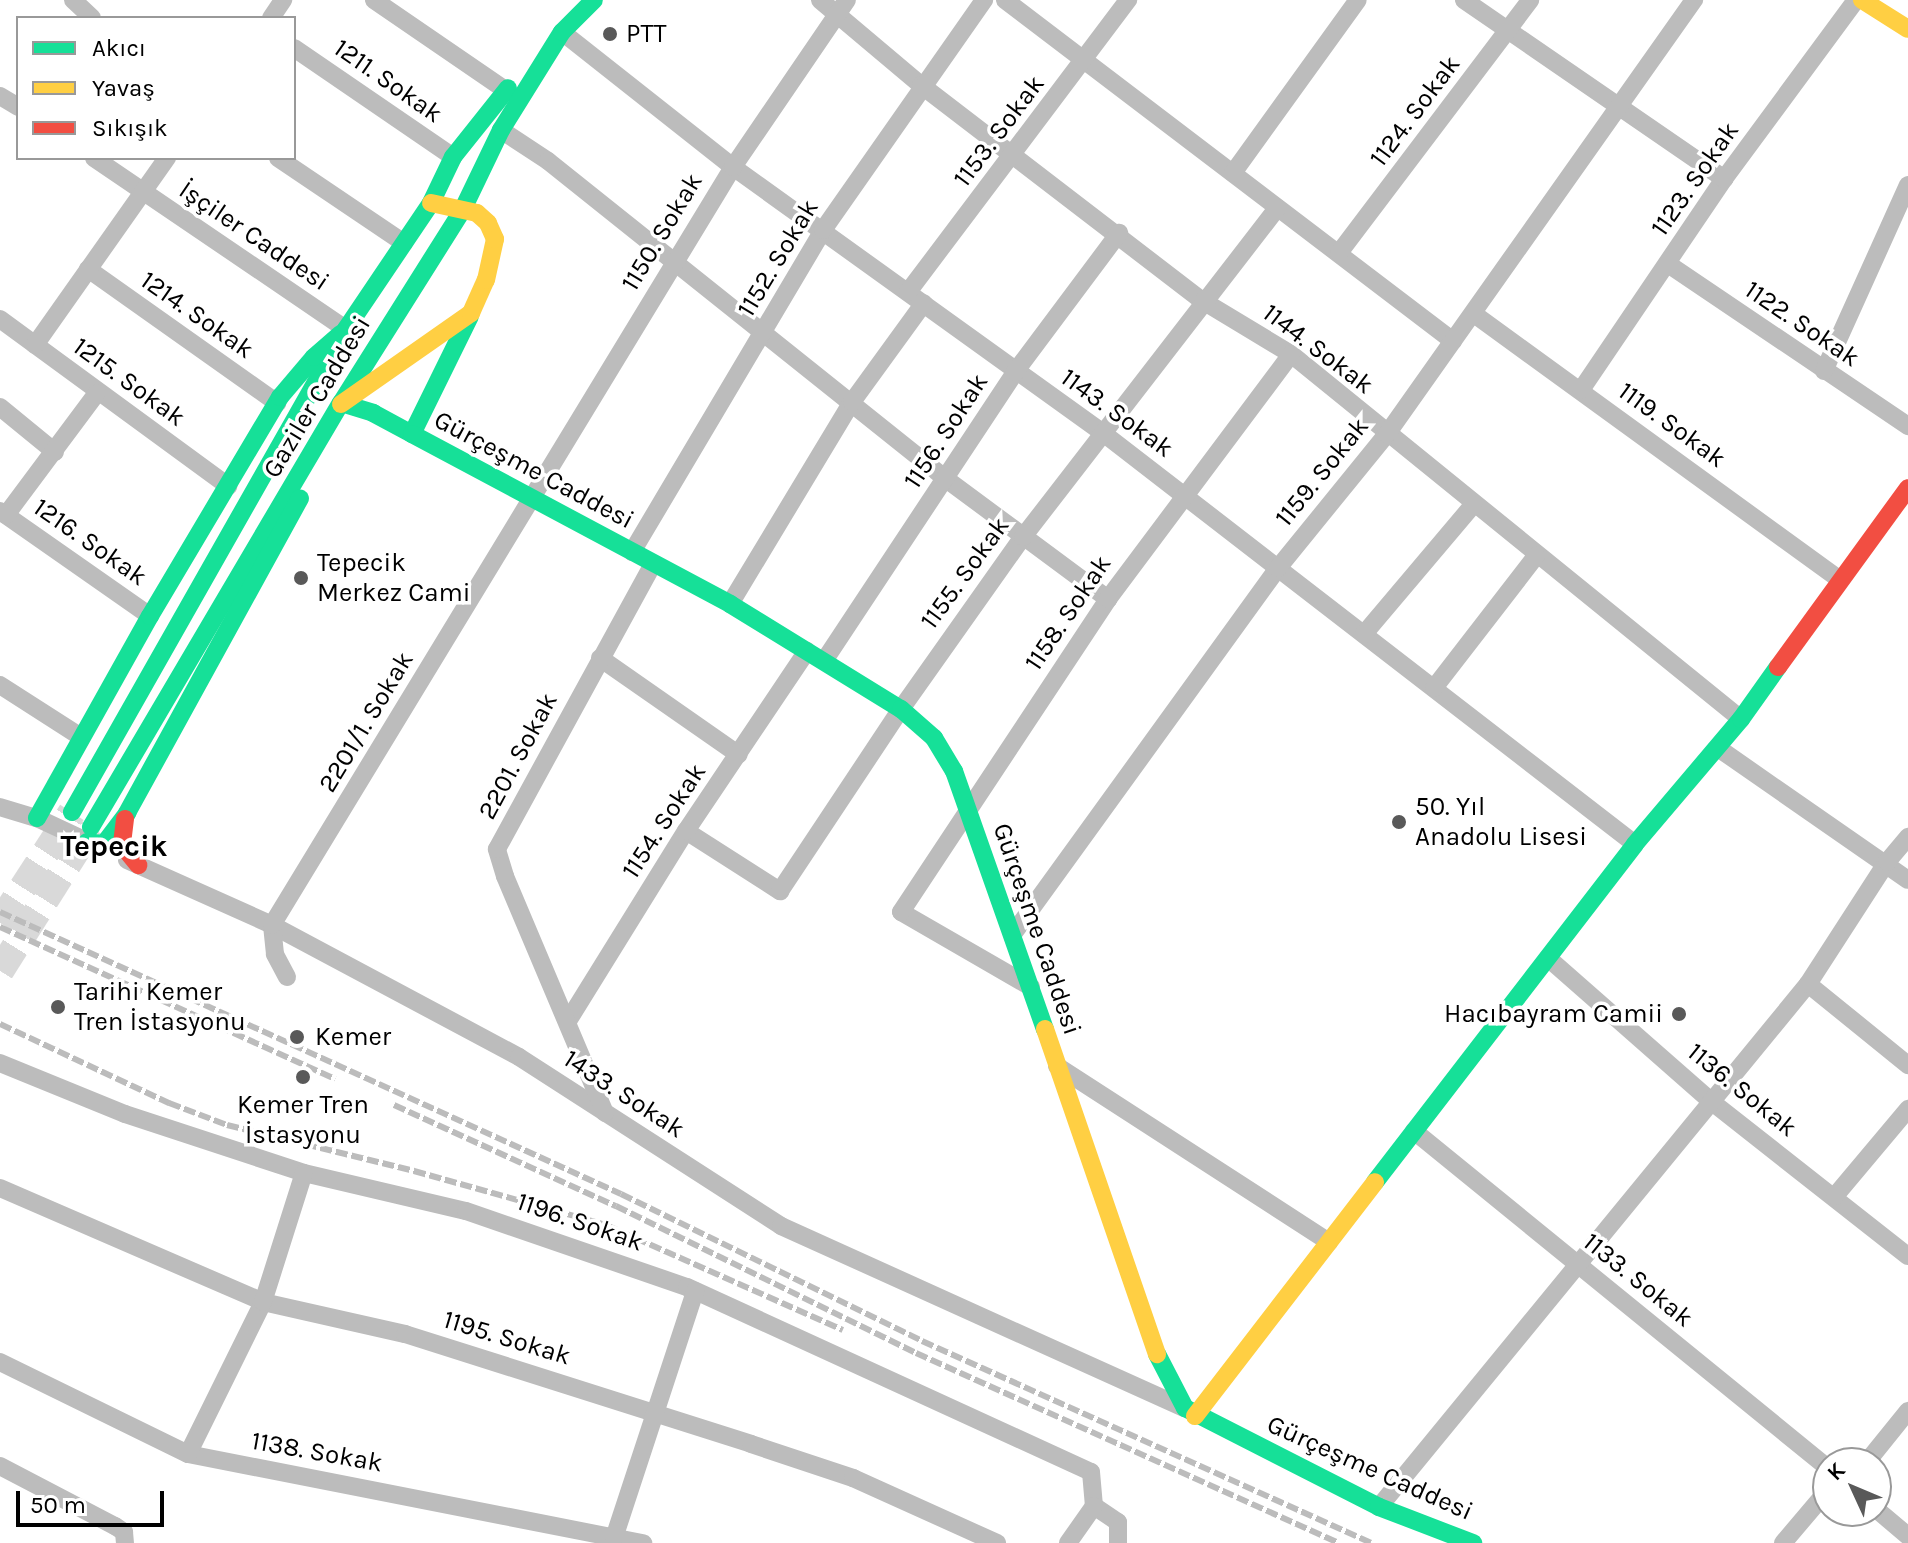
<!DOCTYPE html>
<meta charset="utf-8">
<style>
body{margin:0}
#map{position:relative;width:1908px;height:1543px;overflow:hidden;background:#fff;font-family:Karla,sans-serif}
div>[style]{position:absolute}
.primary-tunnel>*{height:28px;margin-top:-14px;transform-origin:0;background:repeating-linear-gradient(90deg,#d9d9d9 0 28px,transparent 0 42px)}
.street>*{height:18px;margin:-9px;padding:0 9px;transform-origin:9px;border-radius:9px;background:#bcbcbc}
.fast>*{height:18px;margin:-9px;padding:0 9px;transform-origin:9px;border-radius:9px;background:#16e098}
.slow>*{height:18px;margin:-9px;padding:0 9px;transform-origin:9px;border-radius:9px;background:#ffcf43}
.jam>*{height:18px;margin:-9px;padding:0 9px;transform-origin:9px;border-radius:9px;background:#f24e42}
.rail>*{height:6px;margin-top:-3px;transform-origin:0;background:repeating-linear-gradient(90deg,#bcbcbc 0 12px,transparent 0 16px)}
.dots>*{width:22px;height:22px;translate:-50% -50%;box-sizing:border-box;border:4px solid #fff;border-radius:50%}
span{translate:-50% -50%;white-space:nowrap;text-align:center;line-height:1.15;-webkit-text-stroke:7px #fff;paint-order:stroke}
.poi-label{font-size:26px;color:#000}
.left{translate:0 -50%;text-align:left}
.right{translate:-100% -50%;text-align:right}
.street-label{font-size:26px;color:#000}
.quarter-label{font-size:30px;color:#000;font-weight:700}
.legend{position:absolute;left:16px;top:16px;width:280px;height:144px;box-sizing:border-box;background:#fff;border:2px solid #999;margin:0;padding:10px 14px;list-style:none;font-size:24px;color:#000}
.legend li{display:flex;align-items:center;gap:16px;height:40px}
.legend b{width:40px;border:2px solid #999}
.north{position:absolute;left:1812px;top:1447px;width:80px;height:80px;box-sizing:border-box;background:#fff;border:2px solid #999;border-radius:50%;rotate:314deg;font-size:22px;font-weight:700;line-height:32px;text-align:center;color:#000}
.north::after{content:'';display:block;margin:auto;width:28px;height:36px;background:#595959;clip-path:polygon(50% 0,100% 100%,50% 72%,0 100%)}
.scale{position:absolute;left:16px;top:1491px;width:148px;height:36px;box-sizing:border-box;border:4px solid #000;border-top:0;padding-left:10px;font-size:24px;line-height:28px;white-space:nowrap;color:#000;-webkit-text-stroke:6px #fff;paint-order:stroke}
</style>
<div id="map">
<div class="primary-tunnel">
<div style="left:0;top:923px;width:132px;rotate:-57deg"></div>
<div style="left:0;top:971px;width:170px;rotate:-57.7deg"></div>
</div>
<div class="street">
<div style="left:73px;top:0;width:26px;rotate:43deg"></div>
<div style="left:374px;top:0;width:161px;rotate:34.4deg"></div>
<div style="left:820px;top:0;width:132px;rotate:40.1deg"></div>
<div style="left:921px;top:85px;width:355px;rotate:37.5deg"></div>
<div style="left:1203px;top:301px;width:103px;rotate:31.1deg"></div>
<div style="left:1291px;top:354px;width:579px;rotate:39.05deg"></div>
<div style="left:1005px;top:0;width:563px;rotate:37.28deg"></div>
<div style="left:1464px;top:0;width:316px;rotate:34.5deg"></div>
<div style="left:271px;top:18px;width:22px;rotate:-56deg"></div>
<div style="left:562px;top:32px;width:218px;rotate:38.3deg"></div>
<div style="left:733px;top:167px;width:456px;rotate:35.7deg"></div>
<div style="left:1103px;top:433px;width:672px;rotate:37.69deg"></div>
<div style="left:294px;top:48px;width:193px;rotate:34.4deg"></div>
<div style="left:0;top:96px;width:21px;rotate:31deg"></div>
<div style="left:501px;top:130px;width:56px;rotate:33.4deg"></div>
<div style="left:548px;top:161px;width:509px;rotate:38.62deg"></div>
<div style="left:946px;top:479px;width:202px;rotate:36.5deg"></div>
<div style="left:94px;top:158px;width:305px;rotate:34.2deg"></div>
<div style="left:278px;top:158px;width:152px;rotate:34deg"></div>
<div style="left:1233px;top:173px;width:213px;rotate:-54.2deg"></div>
<div style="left:1339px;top:253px;width:317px;rotate:-52.9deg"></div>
<div style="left:1668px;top:264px;width:290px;rotate:34deg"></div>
<div style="left:88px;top:269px;width:232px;rotate:35.3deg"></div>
<div style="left:908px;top:292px;width:366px;rotate:-53deg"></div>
<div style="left:1474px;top:314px;width:451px;rotate:36deg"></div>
<div style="left:0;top:319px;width:283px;rotate:36.2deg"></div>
<div style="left:35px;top:345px;width:229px;rotate:-54.8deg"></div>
<div style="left:1824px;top:371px;width:204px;rotate:-65.7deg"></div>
<div style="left:1581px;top:390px;width:255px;rotate:-55.9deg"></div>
<div style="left:1724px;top:179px;width:222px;rotate:-53.6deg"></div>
<div style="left:0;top:407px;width:71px;rotate:39.3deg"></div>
<div style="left:0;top:511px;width:183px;rotate:35deg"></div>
<div style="left:6px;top:515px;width:152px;rotate:-53.3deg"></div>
<div style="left:632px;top:552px;width:374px;rotate:-59.3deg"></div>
<div style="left:823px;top:230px;width:281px;rotate:-55deg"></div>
<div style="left:730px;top:604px;width:236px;rotate:-58.9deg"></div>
<div style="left:852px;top:402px;width:122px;rotate:-54deg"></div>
<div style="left:1364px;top:634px;width:169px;rotate:-49.8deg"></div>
<div style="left:600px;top:658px;width:169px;rotate:34.9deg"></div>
<div style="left:824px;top:661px;width:346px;rotate:-56.5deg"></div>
<div style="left:1015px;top:372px;width:174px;rotate:-53.2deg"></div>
<div style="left:0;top:685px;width:96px;rotate:32.7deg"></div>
<div style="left:1434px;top:688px;width:167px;rotate:-52.3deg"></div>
<div style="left:1718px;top:748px;width:231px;rotate:34.8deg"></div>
<div style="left:0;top:807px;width:39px;rotate:17deg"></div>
<div style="left:37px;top:818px;width:66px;rotate:25deg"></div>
<div style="left:686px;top:831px;width:112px;rotate:32.6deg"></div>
<div style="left:780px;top:891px;width:219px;rotate:-56.4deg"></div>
<div style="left:901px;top:709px;width:211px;rotate:-54.7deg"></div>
<div style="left:1023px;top:537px;width:416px;rotate:-52.3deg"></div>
<div style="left:127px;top:860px;width:159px;rotate:24.1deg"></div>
<div style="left:272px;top:925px;width:280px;rotate:28.1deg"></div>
<div style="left:519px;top:1057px;width:312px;rotate:32.8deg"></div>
<div style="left:781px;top:1226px;width:443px;rotate:24.3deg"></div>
<div style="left:1013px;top:934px;width:452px;rotate:-54.1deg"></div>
<div style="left:1278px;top:568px;width:173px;rotate:-50.9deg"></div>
<div style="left:1387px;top:434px;width:532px;rotate:-54.73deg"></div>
<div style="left:1548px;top:958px;width:218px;rotate:41.3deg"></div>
<div style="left:1712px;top:1102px;width:249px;rotate:38.2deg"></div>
<div style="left:287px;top:977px;width:26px;rotate:-118deg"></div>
<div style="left:275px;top:954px;width:29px;rotate:-96deg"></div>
<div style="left:272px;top:925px;width:887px;rotate:-58.69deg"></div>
<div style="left:733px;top:167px;width:202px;rotate:-55.7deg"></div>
<div style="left:1808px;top:984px;width:129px;rotate:39deg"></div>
<div style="left:1031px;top:987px;width:150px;rotate:-150deg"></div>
<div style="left:901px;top:912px;width:375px;rotate:-56.5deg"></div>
<div style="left:1108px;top:599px;width:306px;rotate:-53.2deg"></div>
<div style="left:568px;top:1021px;width:224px;rotate:-58.2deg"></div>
<div style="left:686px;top:831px;width:217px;rotate:-56.1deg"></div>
<div style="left:0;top:1063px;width:135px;rotate:22.2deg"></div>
<div style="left:125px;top:1114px;width:188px;rotate:18.2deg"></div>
<div style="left:304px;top:1173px;width:166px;rotate:13.2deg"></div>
<div style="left:466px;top:1211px;width:234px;rotate:19deg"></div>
<div style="left:687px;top:1287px;width:444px;rotate:24.6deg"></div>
<div style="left:1091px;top:1472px;width:34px;rotate:85deg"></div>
<div style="left:1057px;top:1066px;width:324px;rotate:32.9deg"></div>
<div style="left:605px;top:1113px;width:257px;rotate:-112.9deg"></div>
<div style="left:505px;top:876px;width:28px;rotate:-107deg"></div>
<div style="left:497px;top:849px;width:325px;rotate:-61.3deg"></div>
<div style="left:1414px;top:1131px;width:534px;rotate:39.15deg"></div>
<div style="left:0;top:1188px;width:287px;rotate:23.4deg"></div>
<div style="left:263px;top:1302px;width:146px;rotate:12.7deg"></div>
<div style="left:405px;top:1334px;width:363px;rotate:17.6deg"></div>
<div style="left:751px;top:1444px;width:108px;rotate:18.4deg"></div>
<div style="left:853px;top:1478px;width:158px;rotate:24.3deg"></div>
<div style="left:1835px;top:1196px;width:114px;rotate:-50deg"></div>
<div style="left:0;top:1362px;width:209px;rotate:26.1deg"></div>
<div style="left:188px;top:1454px;width:464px;rotate:11.1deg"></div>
<div style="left:188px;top:1454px;width:169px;rotate:-63.7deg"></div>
<div style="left:263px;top:1302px;width:135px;rotate:-72.4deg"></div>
<div style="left:1866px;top:1463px;width:67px;rotate:-51.1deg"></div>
<div style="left:0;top:1466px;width:130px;rotate:27.6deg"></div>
<div style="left:115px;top:1526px;width:11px;rotate:34deg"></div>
<div style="left:124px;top:1532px;width:11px;rotate:85deg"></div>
<div style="left:1094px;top:1506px;width:29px;rotate:34deg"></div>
<div style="left:1118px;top:1522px;width:21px;rotate:90deg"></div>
<div style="left:1379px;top:1507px;width:676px;rotate:-50.64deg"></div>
<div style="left:1808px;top:984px;width:145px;rotate:-57.1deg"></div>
<div style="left:1887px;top:862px;width:33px;rotate:-50deg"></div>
<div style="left:1876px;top:1509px;width:42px;rotate:40.2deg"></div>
<div style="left:614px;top:1538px;width:260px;rotate:-71.8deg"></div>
<div style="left:1068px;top:1543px;width:45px;rotate:-54.9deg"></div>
<div style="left:1783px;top:1543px;width:70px;rotate:-49.7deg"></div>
</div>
<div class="fast">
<div style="left:341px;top:403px;width:34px;rotate:17deg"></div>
<div style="left:373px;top:413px;width:44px;rotate:28.3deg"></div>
<div style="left:412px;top:434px;width:131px;rotate:-63.8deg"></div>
<div style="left:412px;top:434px;width:361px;rotate:28.1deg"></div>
<div style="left:730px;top:604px;width:201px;rotate:31.6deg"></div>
<div style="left:901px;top:709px;width:44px;rotate:41.3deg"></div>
<div style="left:934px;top:738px;width:39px;rotate:59deg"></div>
<div style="left:954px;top:771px;width:274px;rotate:70.6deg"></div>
<div style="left:72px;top:812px;width:555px;rotate:-60.43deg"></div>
<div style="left:346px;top:329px;width:152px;rotate:-56deg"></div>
<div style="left:431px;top:203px;width:51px;rotate:-64.4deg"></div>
<div style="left:453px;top:157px;width:88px;rotate:-51.4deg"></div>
<div style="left:37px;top:818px;width:231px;rotate:-60.8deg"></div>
<div style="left:150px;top:616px;width:255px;rotate:-59.3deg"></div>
<div style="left:280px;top:397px;width:52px;rotate:-49.6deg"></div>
<div style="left:314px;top:357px;width:35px;rotate:-41deg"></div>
<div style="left:91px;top:827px;width:492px;rotate:-59.5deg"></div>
<div style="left:341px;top:403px;width:229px;rotate:-57.8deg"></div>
<div style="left:463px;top:209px;width:88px;rotate:-64.3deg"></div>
<div style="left:501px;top:130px;width:115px;rotate:-58.1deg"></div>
<div style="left:562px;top:32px;width:45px;rotate:-45deg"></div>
<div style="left:87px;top:842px;width:17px;rotate:7deg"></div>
<div style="left:104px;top:844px;width:39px;rotate:-53deg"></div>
<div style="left:127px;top:813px;width:359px;rotate:-61.2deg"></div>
<div style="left:1375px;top:1182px;width:426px;rotate:-52.4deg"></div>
<div style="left:1635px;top:844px;width:164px;rotate:-49.7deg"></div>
<div style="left:1741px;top:719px;width:64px;rotate:-54.6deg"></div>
<div style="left:1157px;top:1354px;width:61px;rotate:62.6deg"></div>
<div style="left:1185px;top:1408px;width:218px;rotate:27deg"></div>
<div style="left:1379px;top:1507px;width:101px;rotate:21deg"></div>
</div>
<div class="slow">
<div style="left:1862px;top:0;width:54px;rotate:32.2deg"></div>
<div style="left:341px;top:404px;width:159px;rotate:-35deg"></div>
<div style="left:471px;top:313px;width:36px;rotate:-66deg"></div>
<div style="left:486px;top:280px;width:42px;rotate:-77.6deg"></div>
<div style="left:495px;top:239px;width:17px;rotate:-114deg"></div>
<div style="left:488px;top:223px;width:15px;rotate:-138deg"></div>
<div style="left:477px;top:213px;width:47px;rotate:-167.7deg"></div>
<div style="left:1045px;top:1029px;width:344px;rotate:71deg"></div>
<div style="left:1195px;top:1416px;width:295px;rotate:-52.4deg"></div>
</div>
<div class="jam">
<div style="left:1778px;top:667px;width:221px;rotate:-54deg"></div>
<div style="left:125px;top:819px;width:26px;rotate:97deg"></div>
<div style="left:122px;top:845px;width:26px;rotate:51deg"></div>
</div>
<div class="rail">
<div style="left:0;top:912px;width:682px;rotate:24.42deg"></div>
<div style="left:621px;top:1194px;width:335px;rotate:26deg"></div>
<div style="left:922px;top:1341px;width:492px;rotate:24.2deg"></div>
<div style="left:0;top:927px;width:368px;rotate:24.4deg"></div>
<div style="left:0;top:1024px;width:187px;rotate:25.1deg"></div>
<div style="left:169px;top:1103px;width:62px;rotate:20.8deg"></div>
<div style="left:227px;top:1125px;width:193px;rotate:13.8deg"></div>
<div style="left:414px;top:1171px;width:199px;rotate:15.7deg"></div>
<div style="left:606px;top:1225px;width:259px;rotate:23.9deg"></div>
<div style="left:394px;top:1105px;width:244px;rotate:24.5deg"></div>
<div style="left:616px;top:1206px;width:334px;rotate:26.1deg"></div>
<div style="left:916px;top:1353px;width:463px;rotate:24.2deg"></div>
</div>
<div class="dots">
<div style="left:610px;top:34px;background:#595959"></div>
<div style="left:301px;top:578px;background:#595959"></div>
<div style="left:1399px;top:822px;background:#595959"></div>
<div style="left:58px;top:1007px;background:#595959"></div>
<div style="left:1679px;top:1014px;background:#595959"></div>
<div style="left:297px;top:1037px;background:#595959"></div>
<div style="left:303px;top:1077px;background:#595959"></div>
</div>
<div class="poi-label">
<span class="left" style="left:626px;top:34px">PTT</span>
<span class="left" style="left:317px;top:578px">Tepecik<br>Merkez Cami</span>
<span class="left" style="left:1415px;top:822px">50. Yıl<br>Anadolu Lisesi</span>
<span class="left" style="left:74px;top:1007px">Tarihi Kemer<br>Tren İstasyonu</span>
<span class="right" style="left:1663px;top:1014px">Hacıbayram Camii</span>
<span class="left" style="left:315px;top:1037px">Kemer</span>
<span style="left:303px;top:1120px">Kemer Tren<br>İstasyonu</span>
</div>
<div class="street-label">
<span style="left:388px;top:81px;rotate:35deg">1211. Sokak</span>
<span style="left:1415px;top:111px;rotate:-53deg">1124. Sokak</span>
<span style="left:999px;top:131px;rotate:-53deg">1153. Sokak</span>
<span style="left:1695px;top:179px;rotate:-55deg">1123. Sokak</span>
<span style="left:662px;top:232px;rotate:-59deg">1150. Sokak</span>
<span style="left:254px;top:236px;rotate:34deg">İşçiler Caddesi</span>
<span style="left:778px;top:258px;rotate:-59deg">1152. Sokak</span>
<span style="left:197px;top:315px;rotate:35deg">1214. Sokak</span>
<span style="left:1802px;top:324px;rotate:34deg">1122. Sokak</span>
<span style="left:1318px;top:349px;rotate:37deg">1144. Sokak</span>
<span style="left:129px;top:382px;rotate:36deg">1215. Sokak</span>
<span style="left:317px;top:397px;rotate:-59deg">Gaziler Caddesi</span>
<span style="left:1117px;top:413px;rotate:36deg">1143. Sokak</span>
<span style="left:1672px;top:425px;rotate:36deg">1119. Sokak</span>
<span style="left:946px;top:431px;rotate:-57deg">1156. Sokak</span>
<span style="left:534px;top:470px;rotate:28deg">Gürçeşme Caddesi</span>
<span style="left:1322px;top:472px;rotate:-51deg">1159. Sokak</span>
<span style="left:90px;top:542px;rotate:35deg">1216. Sokak</span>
<span style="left:965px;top:573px;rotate:-54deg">1155. Sokak</span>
<span style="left:1068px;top:613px;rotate:-56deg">1158. Sokak</span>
<span style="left:366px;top:722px;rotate:-59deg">2201/1. Sokak</span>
<span style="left:518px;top:756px;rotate:-62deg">2201. Sokak</span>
<span style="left:664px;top:821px;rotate:-57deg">1154. Sokak</span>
<span style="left:1037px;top:929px;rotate:71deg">Gürçeşme Caddesi</span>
<span style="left:1742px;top:1090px;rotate:39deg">1136. Sokak</span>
<span style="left:624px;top:1094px;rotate:33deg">1433. Sokak</span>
<span style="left:580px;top:1222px;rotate:19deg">1196. Sokak</span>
<span style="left:1638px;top:1280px;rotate:39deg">1133. Sokak</span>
<span style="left:507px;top:1338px;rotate:17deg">1195. Sokak</span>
<span style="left:317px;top:1452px;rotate:10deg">1138. Sokak</span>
<span style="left:1370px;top:1468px;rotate:24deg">Gürçeşme Caddesi</span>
</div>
<div class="quarter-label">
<span style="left:114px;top:846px">Tepecik</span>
</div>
<ul class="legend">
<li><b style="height:10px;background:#16e098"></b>Akıcı</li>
<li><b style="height:10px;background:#ffcf43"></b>Yavaş</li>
<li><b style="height:10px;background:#f24e42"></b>Sıkışık</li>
</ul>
<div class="north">K</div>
<div class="scale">50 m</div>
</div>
